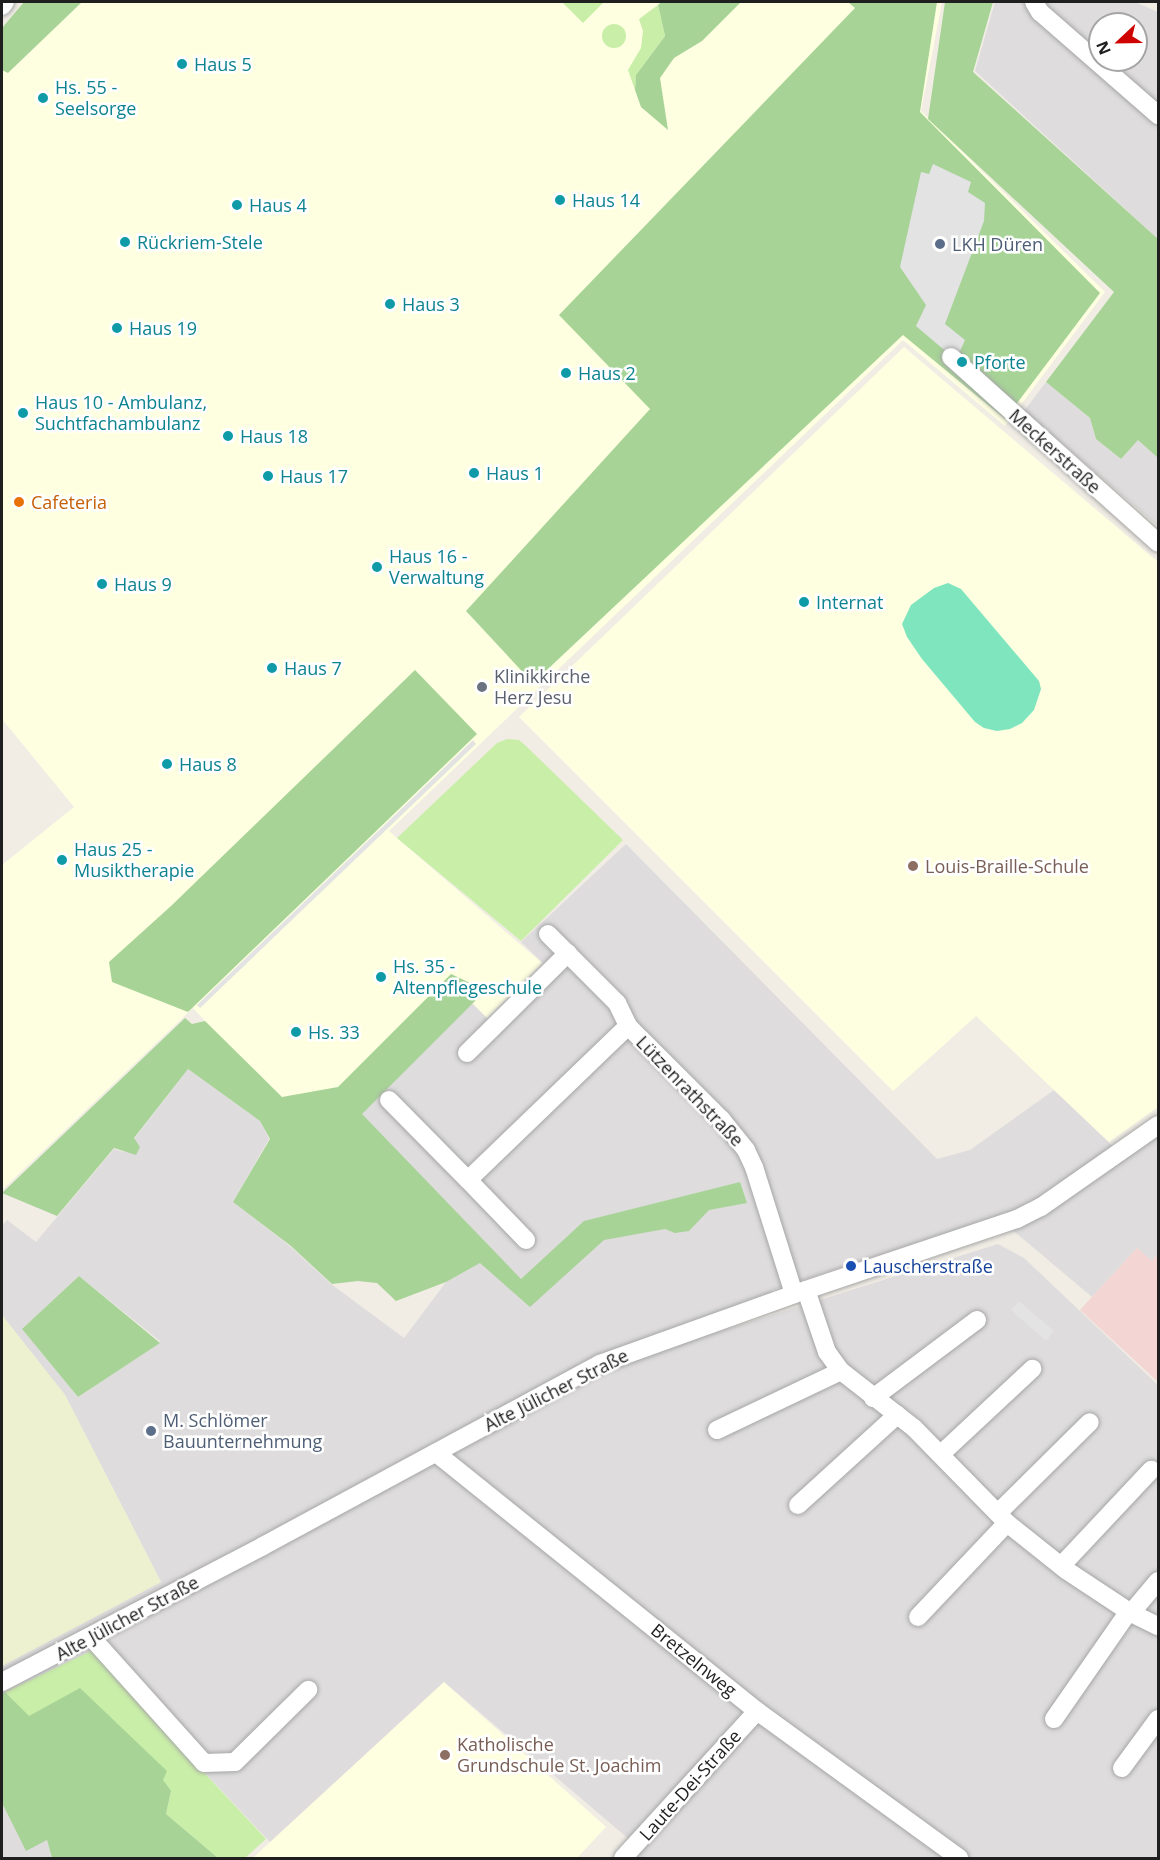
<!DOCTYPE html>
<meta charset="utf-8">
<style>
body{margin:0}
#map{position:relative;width:1160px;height:1860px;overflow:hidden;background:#f1ede5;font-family:"Open Sans",sans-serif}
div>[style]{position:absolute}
.residential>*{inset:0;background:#dedcdc}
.commercial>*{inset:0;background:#f3d5d3}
.education>*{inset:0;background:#feffe0}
.farmland>*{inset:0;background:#edf1cf}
.grass>*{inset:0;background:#c9eea8}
.round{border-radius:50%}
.forest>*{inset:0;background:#a7d397}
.pitch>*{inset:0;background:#7ee5bf}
.parking>*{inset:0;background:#e3e3e3}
.roads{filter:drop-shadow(0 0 2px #a6a6a6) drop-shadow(0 0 2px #a6a6a6)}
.minor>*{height:18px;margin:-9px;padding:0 9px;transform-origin:9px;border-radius:9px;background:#fff}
.dots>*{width:16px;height:16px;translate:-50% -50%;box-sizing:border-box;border:3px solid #fff;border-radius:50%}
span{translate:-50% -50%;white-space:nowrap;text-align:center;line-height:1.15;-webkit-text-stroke:5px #fff;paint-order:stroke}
.culture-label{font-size:18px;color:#0d838f}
.left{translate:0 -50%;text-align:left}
.service-label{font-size:18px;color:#4e5e75}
.street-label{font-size:18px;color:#1f1f1f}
.food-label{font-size:18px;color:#c56008}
.worship-label{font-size:18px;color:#5b616d}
.education-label{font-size:18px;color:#785e54}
.transit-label{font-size:18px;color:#164399}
.frame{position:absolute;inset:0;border:3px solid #1f1f1f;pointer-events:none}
.north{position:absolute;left:1088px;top:12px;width:60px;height:60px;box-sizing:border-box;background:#fff;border:2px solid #a5a5a5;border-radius:50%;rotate:248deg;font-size:16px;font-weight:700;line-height:24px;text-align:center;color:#1f1f1f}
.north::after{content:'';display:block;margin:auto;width:21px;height:27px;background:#cf0400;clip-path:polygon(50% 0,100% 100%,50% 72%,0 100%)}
</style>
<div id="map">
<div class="residential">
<div style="clip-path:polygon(evenodd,995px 2px,1135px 2px,1158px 12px,1158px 239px,975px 71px,995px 2px,1100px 24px,1136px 24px,1136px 60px,1100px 60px,1100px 24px)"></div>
<div style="clip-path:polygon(1046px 382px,1090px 418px,1096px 439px,1121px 459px,1138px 440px,1158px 458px,1158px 526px,1024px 411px)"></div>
<div style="clip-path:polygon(evenodd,626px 844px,937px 1159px,970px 1150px,1054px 1090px,1124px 1157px,1158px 1133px,1158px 1254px,1152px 1261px,1137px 1248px,1092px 1297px,997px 1217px,772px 1290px,777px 1301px,632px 1349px,436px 1457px,953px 1858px,627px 1858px,637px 1846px,444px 1682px,270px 1842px,91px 1652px,2px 1694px,2px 1666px,161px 1582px,65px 1395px,2px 1315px,2px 1226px,7px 1220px,36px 1242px,114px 1149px,124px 1152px,188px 1069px,260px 1121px,269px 1139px,233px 1202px,290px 1246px,331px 1284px,404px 1338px,446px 1282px,476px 1265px,309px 1131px,454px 986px,488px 1018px,544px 964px,521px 942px,626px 844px,79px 1276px,161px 1342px,78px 1397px,22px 1329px,79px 1276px)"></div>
<div style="clip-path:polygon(998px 1244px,1024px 1258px,1158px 1385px,1158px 1858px,966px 1858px,758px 1709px,441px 1454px,616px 1364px)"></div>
<div style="clip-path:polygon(2px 1803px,26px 1850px,47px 1840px,52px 1858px,2px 1858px)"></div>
</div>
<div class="commercial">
<div style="clip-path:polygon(1137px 1248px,1152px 1261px,1158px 1254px,1158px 1382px,1080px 1310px)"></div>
</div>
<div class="education">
<div style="clip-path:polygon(24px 2px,942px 2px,921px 111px,1105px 292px,1005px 426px,903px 340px,389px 831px,542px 963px,487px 1018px,454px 985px,307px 1131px,193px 1008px,2px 1190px,2px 865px,74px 807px,2px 719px,2px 28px)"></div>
<div style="clip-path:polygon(904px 347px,1158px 562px,1158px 1107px,1109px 1142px,976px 1016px,893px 1091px,519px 717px)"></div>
<div style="clip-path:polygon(444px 1682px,606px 1827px,577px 1858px,253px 1858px)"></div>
</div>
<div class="farmland">
<div style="clip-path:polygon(2px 1315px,65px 1395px,161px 1582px,2px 1666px)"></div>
</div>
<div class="grass">
<div style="clip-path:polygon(562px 2px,601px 2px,603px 3px,583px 23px)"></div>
<div style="clip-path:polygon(658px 5px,665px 36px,636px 75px,635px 90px,628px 70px,641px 48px,643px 31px,639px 19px)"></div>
<div class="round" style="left:602px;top:24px;width:24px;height:24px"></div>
<div style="clip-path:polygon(507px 739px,519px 740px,526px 746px,623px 840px,521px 941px,397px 838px,497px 743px)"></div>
<div style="clip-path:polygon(91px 1651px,266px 1839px,245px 1858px,218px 1858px,166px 1814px,171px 1791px,28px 1716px,5px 1692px)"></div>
</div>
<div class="forest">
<div style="clip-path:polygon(24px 2px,82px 2px,8px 73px,2px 70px,2px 28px)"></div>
<div style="clip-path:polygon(661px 2px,741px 2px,702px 41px,674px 58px,660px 78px,668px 130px,641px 107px,635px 90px,636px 75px,665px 36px,658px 5px)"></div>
<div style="clip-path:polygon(848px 2px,937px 2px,920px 112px,1100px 293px,1005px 419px,903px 335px,533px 683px,466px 611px,650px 409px,559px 315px,855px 8px)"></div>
<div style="clip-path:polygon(945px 2px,993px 2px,973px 72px,1158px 239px,1158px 458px,1138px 440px,1121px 459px,1096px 439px,1090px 418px,1046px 382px,1114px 292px,928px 119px)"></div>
<div style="clip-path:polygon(415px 670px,477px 734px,188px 1012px,112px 982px,109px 962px,171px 906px)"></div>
<div style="clip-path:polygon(451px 974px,468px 982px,479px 992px,475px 1001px,362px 1114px,521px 1279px,584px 1221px,740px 1182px,747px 1203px,709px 1210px,689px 1231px,675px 1233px,665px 1229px,604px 1240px,530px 1307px,480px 1263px,446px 1282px,396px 1301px,377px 1283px,358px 1281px,332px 1284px,291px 1246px,233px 1202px,270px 1139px,260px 1121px,188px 1069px,134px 1138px,140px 1147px,136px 1155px,114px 1148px,57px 1216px,2px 1193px,185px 1018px,192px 1024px,205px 1021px,282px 1097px,338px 1087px)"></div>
<div style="clip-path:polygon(79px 1276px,160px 1343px,78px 1397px,22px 1329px)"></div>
<div style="clip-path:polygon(80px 1688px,167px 1771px,163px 1780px,171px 1791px,166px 1814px,218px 1858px,52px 1858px,47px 1840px,26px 1851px,2px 1803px,2px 1694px,5px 1692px,29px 1716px)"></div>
</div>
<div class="pitch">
<div style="clip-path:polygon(948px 583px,961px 589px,1039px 681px,1041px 689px,1034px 710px,1022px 723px,1010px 729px,997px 731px,984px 728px,975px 722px,922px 659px,907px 637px,902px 624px,911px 605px,934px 588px)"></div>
</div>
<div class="parking">
<div style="clip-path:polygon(933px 164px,971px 182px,968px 192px,985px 203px,984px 221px,945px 324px,965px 340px,956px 360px,916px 326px,926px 305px,900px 267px,921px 172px,929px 174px)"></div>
<div style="clip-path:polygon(473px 740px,476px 744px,200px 1008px,197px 1005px)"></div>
<div style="clip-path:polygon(1019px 1301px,1054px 1331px,1046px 1341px,1011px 1310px)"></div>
</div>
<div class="roads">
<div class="minor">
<div style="left:1034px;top:2px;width:12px;rotate:59deg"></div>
<div style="left:1040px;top:12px;width:157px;rotate:41.1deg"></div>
<div style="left:2px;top:6px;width:5px;rotate:-53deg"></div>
<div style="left:951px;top:357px;width:278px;rotate:41.9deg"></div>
<div style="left:548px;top:934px;width:98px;rotate:45deg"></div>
<div style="left:617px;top:1003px;width:25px;rotate:64deg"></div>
<div style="left:628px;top:1026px;width:132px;rotate:45deg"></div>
<div style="left:721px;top:1119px;width:40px;rotate:51deg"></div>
<div style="left:746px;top:1150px;width:19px;rotate:65deg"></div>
<div style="left:754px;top:1167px;width:133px;rotate:72.5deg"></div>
<div style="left:467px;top:1053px;width:142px;rotate:-44.7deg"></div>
<div style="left:389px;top:1100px;width:112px;rotate:45.4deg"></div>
<div style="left:526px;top:1240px;width:83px;rotate:-134deg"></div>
<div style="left:468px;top:1180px;width:222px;rotate:-43.9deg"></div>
<div style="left:806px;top:1290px;width:65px;rotate:71.3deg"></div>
<div style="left:827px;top:1352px;width:24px;rotate:54deg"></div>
<div style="left:841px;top:1371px;width:93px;rotate:38deg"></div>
<div style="left:914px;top:1428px;width:133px;rotate:45.6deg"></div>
<div style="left:1007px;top:1523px;width:75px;rotate:38.5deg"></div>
<div style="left:1066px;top:1570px;width:78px;rotate:33.5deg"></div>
<div style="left:1131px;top:1613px;width:30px;rotate:26deg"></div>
<div style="left:873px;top:1398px;width:130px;rotate:-36.9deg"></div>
<div style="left:717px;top:1430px;width:137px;rotate:-25.4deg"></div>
<div style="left:436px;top:1453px;width:412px;rotate:38.8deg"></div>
<div style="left:757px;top:1711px;width:250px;rotate:36deg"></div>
<div style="left:941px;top:1454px;width:125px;rotate:-43deg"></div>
<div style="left:798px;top:1505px;width:134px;rotate:-42.3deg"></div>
<div style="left:998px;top:1513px;width:129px;rotate:-44.7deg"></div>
<div style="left:1061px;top:1566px;width:132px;rotate:-46.8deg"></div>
<div style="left:1131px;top:1613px;width:42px;rotate:-49.8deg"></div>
<div style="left:918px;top:1617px;width:129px;rotate:-46.6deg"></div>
<div style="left:91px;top:1637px;width:169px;rotate:48.1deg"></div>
<div style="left:204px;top:1763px;width:31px;rotate:-2deg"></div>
<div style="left:235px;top:1762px;width:103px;rotate:-44.6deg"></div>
<div style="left:2px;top:1682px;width:294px;rotate:-27.5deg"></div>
<div style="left:263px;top:1546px;width:383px;rotate:-28.4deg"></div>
<div style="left:600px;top:1364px;width:206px;rotate:-19.8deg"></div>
<div style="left:794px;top:1294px;width:235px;rotate:-18.6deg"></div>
<div style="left:1017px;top:1219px;width:27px;rotate:-27deg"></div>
<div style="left:1041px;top:1207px;width:143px;rotate:-35deg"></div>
<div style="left:1054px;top:1719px;width:131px;rotate:-55.2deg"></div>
<div style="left:1122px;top:1768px;width:61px;rotate:-53.7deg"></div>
<div style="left:623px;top:1858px;width:199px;rotate:-47.6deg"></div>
</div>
</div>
<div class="dots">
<div style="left:182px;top:64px;background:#0f9aa8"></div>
<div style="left:43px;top:98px;background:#0f9aa8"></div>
<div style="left:560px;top:200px;background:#0f9aa8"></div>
<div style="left:237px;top:205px;background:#0f9aa8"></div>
<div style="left:125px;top:242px;background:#0f9aa8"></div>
<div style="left:940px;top:244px;background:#5c6f8a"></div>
<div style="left:390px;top:304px;background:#0f9aa8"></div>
<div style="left:117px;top:328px;background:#0f9aa8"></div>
<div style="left:962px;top:362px;background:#0f9aa8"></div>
<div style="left:566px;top:373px;background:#0f9aa8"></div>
<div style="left:23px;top:413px;background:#0f9aa8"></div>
<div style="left:228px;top:436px;background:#0f9aa8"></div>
<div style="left:474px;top:473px;background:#0f9aa8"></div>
<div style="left:268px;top:476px;background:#0f9aa8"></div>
<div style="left:19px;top:502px;background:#e8710a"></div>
<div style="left:377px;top:567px;background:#0f9aa8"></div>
<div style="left:102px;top:584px;background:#0f9aa8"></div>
<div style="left:804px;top:602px;background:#0f9aa8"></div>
<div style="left:272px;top:668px;background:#0f9aa8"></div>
<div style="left:482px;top:687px;background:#6b7280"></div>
<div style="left:167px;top:764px;background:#0f9aa8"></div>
<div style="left:62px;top:860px;background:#0f9aa8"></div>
<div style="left:913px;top:866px;background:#8d6e63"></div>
<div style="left:381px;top:977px;background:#0f9aa8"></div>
<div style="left:296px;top:1032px;background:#0f9aa8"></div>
<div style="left:851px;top:1266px;background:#1a4fb4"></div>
<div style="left:151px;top:1431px;background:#5c6f8a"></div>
<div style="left:445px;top:1755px;background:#8d6e63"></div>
</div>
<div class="culture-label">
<span class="left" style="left:194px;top:64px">Haus 5</span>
<span class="left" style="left:55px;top:98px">Hs. 55 -<br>Seelsorge</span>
<span class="left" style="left:572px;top:200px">Haus 14</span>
<span class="left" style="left:249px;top:205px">Haus 4</span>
<span class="left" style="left:137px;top:242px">Rückriem-Stele</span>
<span class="left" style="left:402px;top:304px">Haus 3</span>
<span class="left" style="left:129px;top:328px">Haus 19</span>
<span class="left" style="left:974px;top:362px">Pforte</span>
<span class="left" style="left:578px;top:373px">Haus 2</span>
<span class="left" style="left:35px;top:413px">Haus 10 - Ambulanz,<br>Suchtfachambulanz</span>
<span class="left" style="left:240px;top:436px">Haus 18</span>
<span class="left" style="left:486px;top:473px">Haus 1</span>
<span class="left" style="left:280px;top:476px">Haus 17</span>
<span class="left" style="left:389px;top:567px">Haus 16 -<br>Verwaltung</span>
<span class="left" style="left:114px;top:584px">Haus 9</span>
<span class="left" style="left:816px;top:602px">Internat</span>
<span class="left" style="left:284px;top:668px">Haus 7</span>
<span class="left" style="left:179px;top:764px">Haus 8</span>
<span class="left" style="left:74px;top:860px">Haus 25 -<br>Musiktherapie</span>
<span class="left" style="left:393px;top:977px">Hs. 35 -<br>Altenpflegeschule</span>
<span class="left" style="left:308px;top:1032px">Hs. 33</span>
</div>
<div class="service-label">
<span class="left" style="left:952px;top:244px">LKH Düren</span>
<span class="left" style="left:163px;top:1431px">M. Schlömer<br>Bauunternehmung</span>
</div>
<div class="street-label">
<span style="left:1055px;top:451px;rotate:42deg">Meckerstraße</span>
<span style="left:690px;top:1091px;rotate:46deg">Lützenrathstraße</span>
<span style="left:556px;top:1390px;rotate:-27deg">Alte Jülicher Straße</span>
<span style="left:127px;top:1618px;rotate:-28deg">Alte Jülicher Straße</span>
<span style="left:694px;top:1660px;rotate:39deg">Bretzelnweg</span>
<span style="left:690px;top:1785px;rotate:-48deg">Laute-Dei-Straße</span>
</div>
<div class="food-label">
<span class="left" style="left:31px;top:502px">Cafeteria</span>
</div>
<div class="worship-label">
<span class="left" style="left:494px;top:687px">Klinikkirche<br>Herz Jesu</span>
</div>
<div class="education-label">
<span class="left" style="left:925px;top:866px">Louis-Braille-Schule</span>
<span class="left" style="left:457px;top:1755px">Katholische<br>Grundschule St. Joachim</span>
</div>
<div class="transit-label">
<span class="left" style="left:863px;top:1266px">Lauscherstraße</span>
</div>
<div class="frame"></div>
<div class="north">N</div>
</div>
